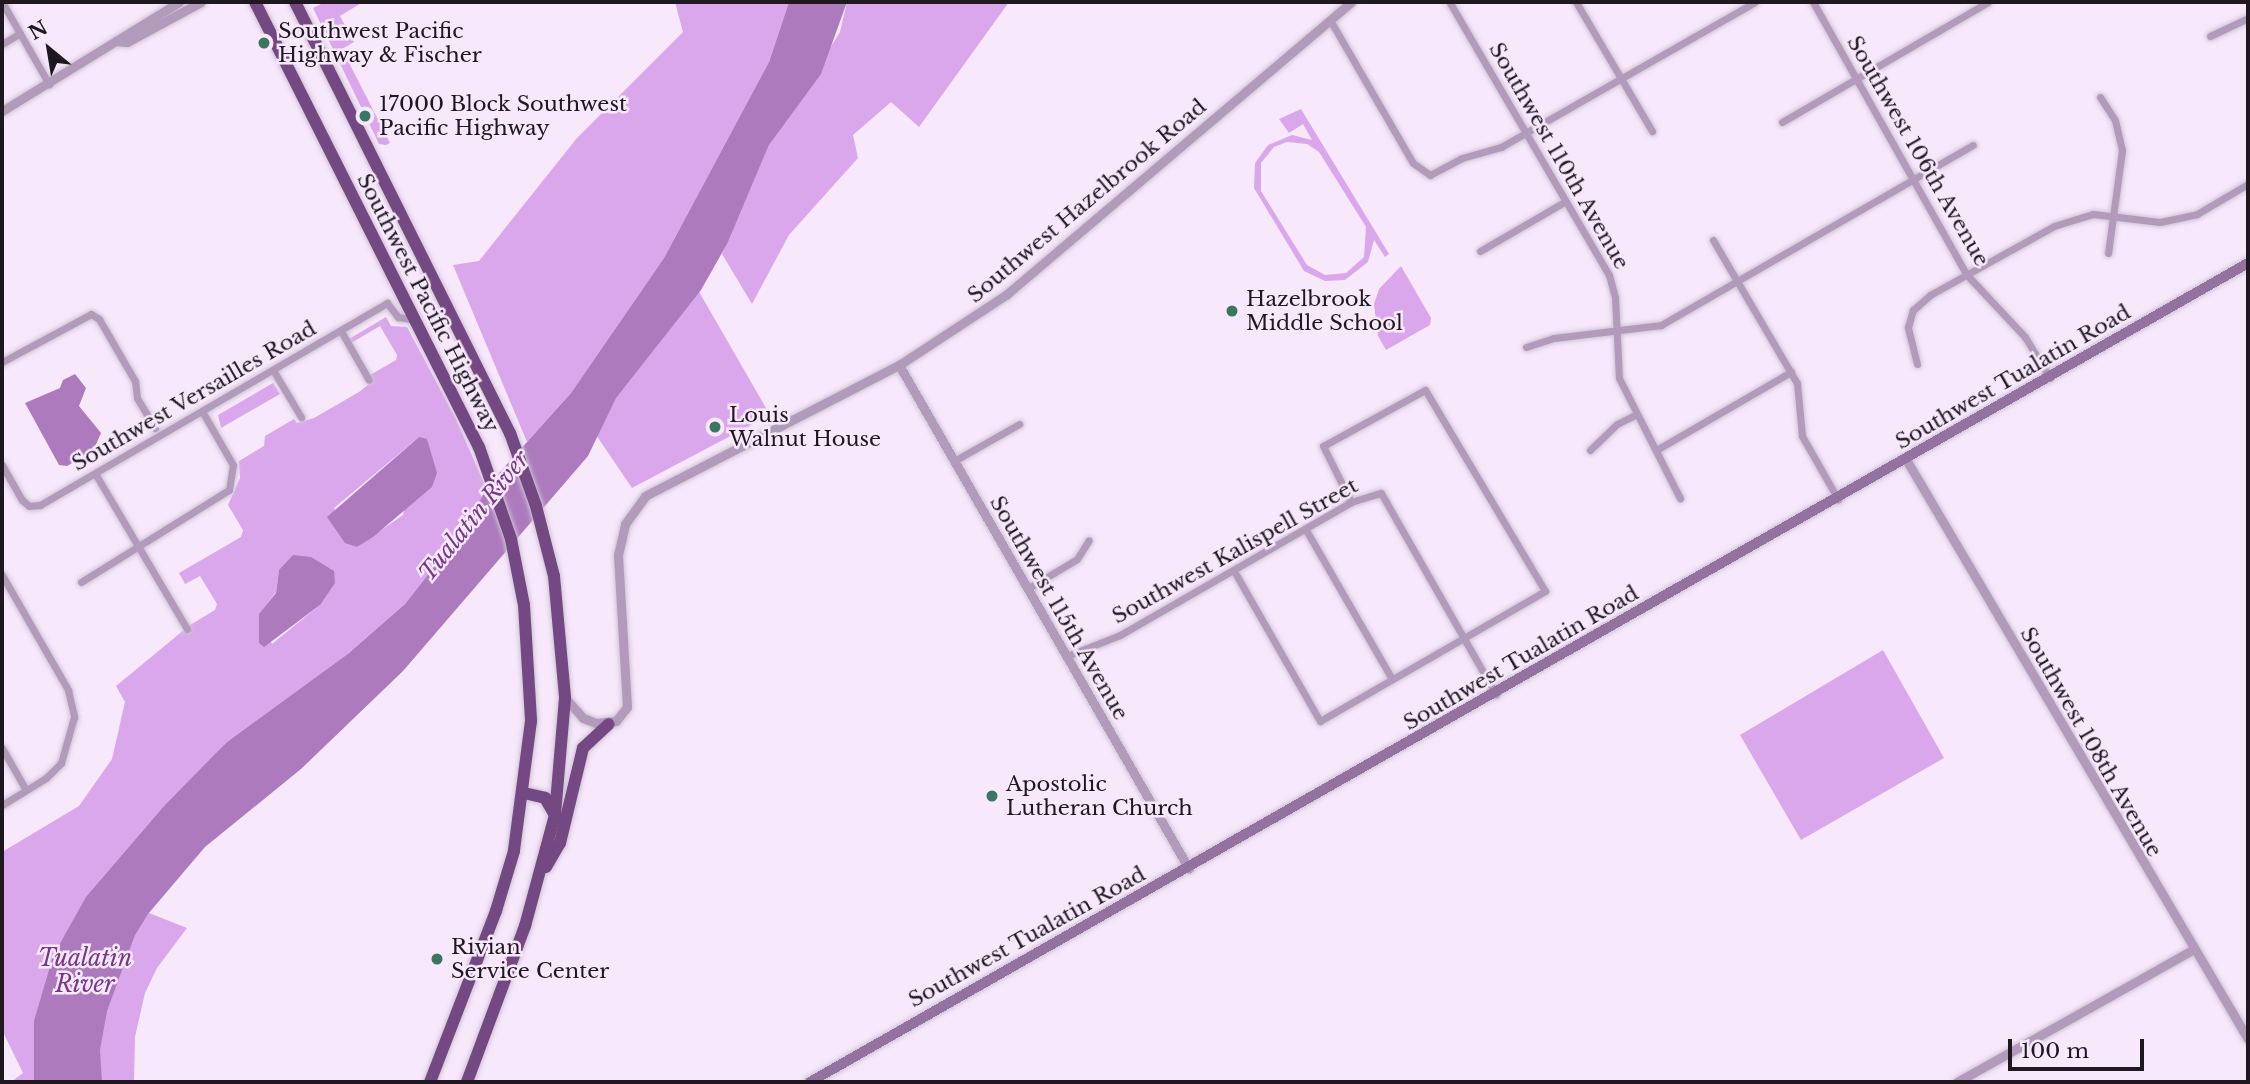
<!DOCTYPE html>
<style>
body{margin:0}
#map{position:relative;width:2250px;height:1084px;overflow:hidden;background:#f7e8fc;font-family:"Libre Baskerville",serif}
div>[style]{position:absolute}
.green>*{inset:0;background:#dba7ec}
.water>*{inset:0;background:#ad7abe}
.roads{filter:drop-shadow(0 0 2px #d0c3d5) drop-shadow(0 0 2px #d0c3d5)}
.minor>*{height:7px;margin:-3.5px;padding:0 3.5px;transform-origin:3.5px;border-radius:3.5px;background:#b29bba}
.tertiary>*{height:9px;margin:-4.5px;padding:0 4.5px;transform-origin:4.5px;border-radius:4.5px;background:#b29bba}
.secondary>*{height:10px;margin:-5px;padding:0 5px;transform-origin:5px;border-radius:5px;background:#94729f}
.trunk>*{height:12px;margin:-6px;padding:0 6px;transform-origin:6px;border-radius:6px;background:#744882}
.dots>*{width:19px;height:19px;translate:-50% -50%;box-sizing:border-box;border:4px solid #f7e8fc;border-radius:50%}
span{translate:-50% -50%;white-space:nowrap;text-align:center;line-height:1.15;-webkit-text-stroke:5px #f7e8fc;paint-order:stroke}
.poi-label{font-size:21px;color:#1f1821}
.left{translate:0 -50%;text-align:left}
.street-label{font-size:21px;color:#1f1821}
.water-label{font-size:23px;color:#77378a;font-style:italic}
.frame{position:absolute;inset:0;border:4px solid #1f1821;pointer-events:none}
.north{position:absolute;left:14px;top:14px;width:70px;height:70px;-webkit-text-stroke:5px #f7e8fc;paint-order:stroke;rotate:330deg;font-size:19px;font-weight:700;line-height:28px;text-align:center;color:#1f1821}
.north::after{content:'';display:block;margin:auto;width:24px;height:32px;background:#1f1821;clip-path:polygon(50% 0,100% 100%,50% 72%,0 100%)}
.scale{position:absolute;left:2008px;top:1039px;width:136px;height:32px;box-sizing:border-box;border:4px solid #1f1821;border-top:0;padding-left:9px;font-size:21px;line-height:24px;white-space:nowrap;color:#1f1821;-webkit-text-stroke:5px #f7e8fc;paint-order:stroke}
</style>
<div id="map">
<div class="green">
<div style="clip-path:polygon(325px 2px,363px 2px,340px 16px,354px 42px,342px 49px,390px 143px,386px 145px,379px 144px,313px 8px)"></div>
<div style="clip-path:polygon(675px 2px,789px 2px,769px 62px,664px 258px,571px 393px,527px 442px,453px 265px,479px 261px,577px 138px,683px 32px)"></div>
<div style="clip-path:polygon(847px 2px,1009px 2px,919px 127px,891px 102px,853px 135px,858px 158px,789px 235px,752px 304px,722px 254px,769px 145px,840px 32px)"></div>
<div style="clip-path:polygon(evenodd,1301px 109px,1389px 254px,1385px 257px,1374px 240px,1368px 262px,1345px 280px,1325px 281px,1304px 271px,1254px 188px,1255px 163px,1268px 145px,1292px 135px,1312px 140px,1303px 124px,1289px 133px,1279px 119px,1301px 109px,1287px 142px,1307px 144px,1319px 152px,1366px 227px,1364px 257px,1346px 273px,1325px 275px,1307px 265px,1261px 191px,1261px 163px,1274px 147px,1287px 142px)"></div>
<div style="clip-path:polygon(1401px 266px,1431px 318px,1430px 325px,1386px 350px,1378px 336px,1374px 304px,1379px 289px)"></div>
<div style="clip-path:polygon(698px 290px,770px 415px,632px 488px,588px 423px)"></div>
<div style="clip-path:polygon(evenodd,386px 317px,391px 326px,407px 327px,456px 419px,487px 490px,456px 539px,405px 604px,349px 653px,227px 742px,137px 839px,34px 1021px,34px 1082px,11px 1082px,23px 1073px,2px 1030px,2px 852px,79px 806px,112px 759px,125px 702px,116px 686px,190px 625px,215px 610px,217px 604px,200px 576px,185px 584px,179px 573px,241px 537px,243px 530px,228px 505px,240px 478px,239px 461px,264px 446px,265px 436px,294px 419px,297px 423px,314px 418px,359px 392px,373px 381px,370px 375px,396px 360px,397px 355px,380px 326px,351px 343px,349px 339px,386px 317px,419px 437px,403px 515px,357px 547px,334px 508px,419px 437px,386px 317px,279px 570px,320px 605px,272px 644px,259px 615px,276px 592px,279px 570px)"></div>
<div style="clip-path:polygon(273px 383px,280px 394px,221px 428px,218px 415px)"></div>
<div style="clip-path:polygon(1883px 650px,1944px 758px,1801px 840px,1740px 735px)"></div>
<div style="clip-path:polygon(144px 911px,187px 928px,157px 968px,145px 993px,135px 1037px,134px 1082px,96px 1082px,102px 1010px)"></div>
</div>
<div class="water">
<div style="clip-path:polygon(789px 2px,847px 2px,821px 74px,769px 145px,727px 244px,701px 290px,616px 398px,588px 456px,403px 671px,301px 769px,205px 847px,148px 914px,135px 935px,107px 1011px,100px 1050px,102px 1082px,34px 1082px,34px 1021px,53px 956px,86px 897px,165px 805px,227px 742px,349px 653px,405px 604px,456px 539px,492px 481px,571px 393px,664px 258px,769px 62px)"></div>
<div style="clip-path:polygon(75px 374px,86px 388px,79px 406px,101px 433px,93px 451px,67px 466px,59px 465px,25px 403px,60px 388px,63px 380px)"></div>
<div style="clip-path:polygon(419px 437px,427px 439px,437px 473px,432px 487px,373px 537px,357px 547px,345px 543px,327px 517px)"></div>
<div style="clip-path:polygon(293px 555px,311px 557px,334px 571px,335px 583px,320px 605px,264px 647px,259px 643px,259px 614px,276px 593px,279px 570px)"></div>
</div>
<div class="roads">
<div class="minor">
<div style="left:2px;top:2px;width:95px;rotate:60.2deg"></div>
<div style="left:1576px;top:2px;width:150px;rotate:59.5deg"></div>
<div style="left:1813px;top:2px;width:313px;rotate:60.6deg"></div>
<div style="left:1967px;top:275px;width:85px;rotate:46.9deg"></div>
<div style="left:2025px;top:337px;width:48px;rotate:58.6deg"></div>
<div style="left:1450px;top:3px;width:315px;rotate:59.7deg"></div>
<div style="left:1609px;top:275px;width:23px;rotate:75deg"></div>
<div style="left:1615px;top:297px;width:81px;rotate:87.2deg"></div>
<div style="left:1619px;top:378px;width:135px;rotate:63.1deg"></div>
<div style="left:1330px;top:20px;width:165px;rotate:59.9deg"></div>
<div style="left:1413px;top:163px;width:21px;rotate:35deg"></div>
<div style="left:1430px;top:175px;width:36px;rotate:-28deg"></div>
<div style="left:1462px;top:158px;width:41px;rotate:-15.8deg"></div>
<div style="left:1501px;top:147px;width:292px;rotate:-29.7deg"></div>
<div style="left:2210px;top:36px;width:42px;rotate:-25.3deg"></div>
<div style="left:2px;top:44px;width:21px;rotate:-31deg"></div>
<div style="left:2100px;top:97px;width:27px;rotate:57deg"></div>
<div style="left:2115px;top:120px;width:31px;rotate:77deg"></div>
<div style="left:2122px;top:150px;width:104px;rotate:97.7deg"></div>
<div style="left:1782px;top:122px;width:238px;rotate:-30.2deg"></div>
<div style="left:1713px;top:240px;width:166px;rotate:59.6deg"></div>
<div style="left:1797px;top:383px;width:53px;rotate:84.6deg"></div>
<div style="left:1802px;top:436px;width:73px;rotate:60.3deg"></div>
<div style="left:1480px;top:251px;width:99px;rotate:-30.2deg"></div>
<div style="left:341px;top:331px;width:56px;rotate:60.3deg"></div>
<div style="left:1526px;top:347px;width:29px;rotate:-18deg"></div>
<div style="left:1554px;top:338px;width:108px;rotate:-6.9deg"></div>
<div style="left:1661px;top:325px;width:360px;rotate:-30deg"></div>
<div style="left:2px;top:362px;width:101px;rotate:-28.3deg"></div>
<div style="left:91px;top:314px;width:9px;rotate:32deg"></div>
<div style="left:99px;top:319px;width:72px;rotate:59.9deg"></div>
<div style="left:135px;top:381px;width:17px;rotate:83deg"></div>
<div style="left:137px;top:398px;width:35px;rotate:59deg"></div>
<div style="left:1917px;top:364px;width:38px;rotate:-104deg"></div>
<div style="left:1908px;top:327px;width:18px;rotate:-74deg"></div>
<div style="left:1913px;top:310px;width:23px;rotate:-41deg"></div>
<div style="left:1930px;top:295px;width:142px;rotate:-29.1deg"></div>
<div style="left:2054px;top:226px;width:41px;rotate:-17.1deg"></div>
<div style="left:2093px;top:214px;width:67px;rotate:6.8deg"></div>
<div style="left:2160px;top:222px;width:38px;rotate:-12deg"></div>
<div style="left:2197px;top:214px;width:59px;rotate:-30.5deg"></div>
<div style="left:273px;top:370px;width:55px;rotate:59.2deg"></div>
<div style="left:1658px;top:449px;width:154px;rotate:-30.1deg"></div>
<div style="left:1590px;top:450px;width:37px;rotate:-44deg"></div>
<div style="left:1617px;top:424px;width:22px;rotate:-27deg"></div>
<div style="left:954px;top:461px;width:75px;rotate:-29.6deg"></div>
<div style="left:2px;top:465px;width:40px;rotate:60.3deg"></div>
<div style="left:22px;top:500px;width:9px;rotate:41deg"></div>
<div style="left:29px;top:506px;width:11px;rotate:-5deg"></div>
<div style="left:40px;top:505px;width:402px;rotate:-30.2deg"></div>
<div style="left:387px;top:303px;width:18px;rotate:52deg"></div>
<div style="left:398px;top:317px;width:18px;rotate:9deg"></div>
<div style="left:96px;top:475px;width:179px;rotate:59.4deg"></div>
<div style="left:1306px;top:530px;width:172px;rotate:60deg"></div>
<div style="left:1234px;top:571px;width:173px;rotate:60.2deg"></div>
<div style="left:1320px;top:721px;width:260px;rotate:-30deg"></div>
<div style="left:1545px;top:591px;width:234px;rotate:-120.8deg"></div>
<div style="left:1425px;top:390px;width:116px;rotate:151.2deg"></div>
<div style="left:1323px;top:446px;width:63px;rotate:63.4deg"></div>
<div style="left:2px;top:575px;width:133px;rotate:60.1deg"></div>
<div style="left:68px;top:690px;width:28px;rotate:77deg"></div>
<div style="left:74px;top:717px;width:48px;rotate:105.8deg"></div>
<div style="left:61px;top:763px;width:21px;rotate:135deg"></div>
<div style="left:46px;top:778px;width:52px;rotate:148.5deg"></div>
<div style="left:81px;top:582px;width:174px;rotate:-31.9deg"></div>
<div style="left:229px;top:490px;width:25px;rotate:-81deg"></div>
<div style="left:233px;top:465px;width:62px;rotate:-119.9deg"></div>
<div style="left:1027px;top:589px;width:58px;rotate:-31deg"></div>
<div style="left:1077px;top:559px;width:22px;rotate:-58deg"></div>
<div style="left:1067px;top:656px;width:57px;rotate:-21.6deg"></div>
<div style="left:1120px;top:635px;width:267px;rotate:-29.9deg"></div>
<div style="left:1351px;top:502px;width:31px;rotate:-17deg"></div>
<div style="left:1381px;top:493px;width:232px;rotate:60.3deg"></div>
<div style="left:2px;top:748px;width:48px;rotate:60.3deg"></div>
</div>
<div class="tertiary">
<div style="left:116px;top:41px;width:11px;rotate:5deg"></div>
<div style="left:127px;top:42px;width:84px;rotate:-28.4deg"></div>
<div style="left:2px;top:111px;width:208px;rotate:-31.6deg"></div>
<div style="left:899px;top:365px;width:581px;rotate:60.08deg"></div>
<div style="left:1907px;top:461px;width:671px;rotate:59.46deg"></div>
<div style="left:565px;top:698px;width:27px;rotate:48deg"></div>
<div style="left:583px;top:718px;width:14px;rotate:21deg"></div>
<div style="left:596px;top:723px;width:20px;rotate:-6deg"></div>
<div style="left:616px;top:721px;width:18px;rotate:-52deg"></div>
<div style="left:627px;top:707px;width:152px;rotate:-93.4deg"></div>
<div style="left:618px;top:555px;width:32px;rotate:-77deg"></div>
<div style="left:625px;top:524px;width:34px;rotate:-54deg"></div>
<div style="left:645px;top:496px;width:286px;rotate:-27.3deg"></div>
<div style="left:899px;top:365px;width:129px;rotate:-33.3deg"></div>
<div style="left:1007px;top:294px;width:451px;rotate:-40.3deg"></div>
<div style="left:1957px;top:1082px;width:270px;rotate:-29.3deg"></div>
</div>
<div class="secondary">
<div style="left:810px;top:1082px;width:1655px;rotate:-29.66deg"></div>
</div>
<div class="trunk">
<div style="left:255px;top:2px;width:498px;rotate:63.3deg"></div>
<div style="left:479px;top:447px;width:97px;rotate:70.8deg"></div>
<div style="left:511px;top:539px;width:67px;rotate:78.9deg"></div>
<div style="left:524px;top:605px;width:116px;rotate:86.5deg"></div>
<div style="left:531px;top:721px;width:131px;rotate:97.5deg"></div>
<div style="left:514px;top:851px;width:63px;rotate:106.7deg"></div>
<div style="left:496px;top:911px;width:183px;rotate:111.1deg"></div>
<div style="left:295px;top:2px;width:482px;rotate:63.5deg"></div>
<div style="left:510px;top:433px;width:77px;rotate:70.4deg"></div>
<div style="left:536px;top:506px;width:72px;rotate:75.6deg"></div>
<div style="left:554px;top:576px;width:122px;rotate:84.8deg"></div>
<div style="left:565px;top:698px;width:117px;rotate:94.9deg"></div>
<div style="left:555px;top:815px;width:115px;rotate:105.1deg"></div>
<div style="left:525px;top:926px;width:166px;rotate:110.4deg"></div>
<div style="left:524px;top:793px;width:22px;rotate:13deg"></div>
<div style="left:545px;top:798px;width:20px;rotate:60deg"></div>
<div style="left:546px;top:867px;width:28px;rotate:-60deg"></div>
<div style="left:560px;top:843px;width:98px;rotate:-76.4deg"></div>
<div style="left:583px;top:748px;width:35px;rotate:-43deg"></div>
</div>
</div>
<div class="dots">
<div style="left:264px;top:43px;background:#3a7660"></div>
<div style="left:365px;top:116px;background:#3a7660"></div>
<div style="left:1232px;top:311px;background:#3a7660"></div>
<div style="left:715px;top:427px;background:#3a7660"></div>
<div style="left:992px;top:796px;background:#3a7660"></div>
<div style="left:437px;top:959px;background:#3a7660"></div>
</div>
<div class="poi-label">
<span class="left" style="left:278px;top:43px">Southwest Pacific<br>Highway &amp; Fischer</span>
<span class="left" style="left:379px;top:116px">17000 Block Southwest<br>Pacific Highway</span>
<span class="left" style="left:1246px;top:311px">Hazelbrook<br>Middle School</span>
<span class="left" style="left:729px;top:427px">Louis<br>Walnut House</span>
<span class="left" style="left:1006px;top:796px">Apostolic<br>Lutheran Church</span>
<span class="left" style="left:451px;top:959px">Rivian<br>Service Center</span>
</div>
<div class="street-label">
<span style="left:1918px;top:151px;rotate:60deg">Southwest 106th Avenue</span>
<span style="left:1559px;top:156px;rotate:60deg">Southwest 110th Avenue</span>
<span style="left:1087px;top:201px;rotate:-40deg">Southwest Hazelbrook Road</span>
<span style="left:428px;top:303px;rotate:63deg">Southwest Pacific Highway</span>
<span style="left:2013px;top:377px;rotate:-30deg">Southwest Tualatin Road</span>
<span style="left:194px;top:396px;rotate:-30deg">Southwest Versailles Road</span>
<span style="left:1235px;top:551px;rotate:-29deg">Southwest Kalispell Street</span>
<span style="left:1059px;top:608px;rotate:60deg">Southwest 115th Avenue</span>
<span style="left:1521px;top:658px;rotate:-30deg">Southwest Tualatin Road</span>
<span style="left:2091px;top:742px;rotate:60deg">Southwest 108th Avenue</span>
<span style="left:1027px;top:937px;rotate:-29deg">Southwest Tualatin Road</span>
</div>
<div class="water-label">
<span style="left:474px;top:516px;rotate:-51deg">Tualatin River</span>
<span style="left:85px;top:971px">Tualatin<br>River</span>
</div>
<div class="frame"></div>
<div class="north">N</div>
<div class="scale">100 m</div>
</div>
